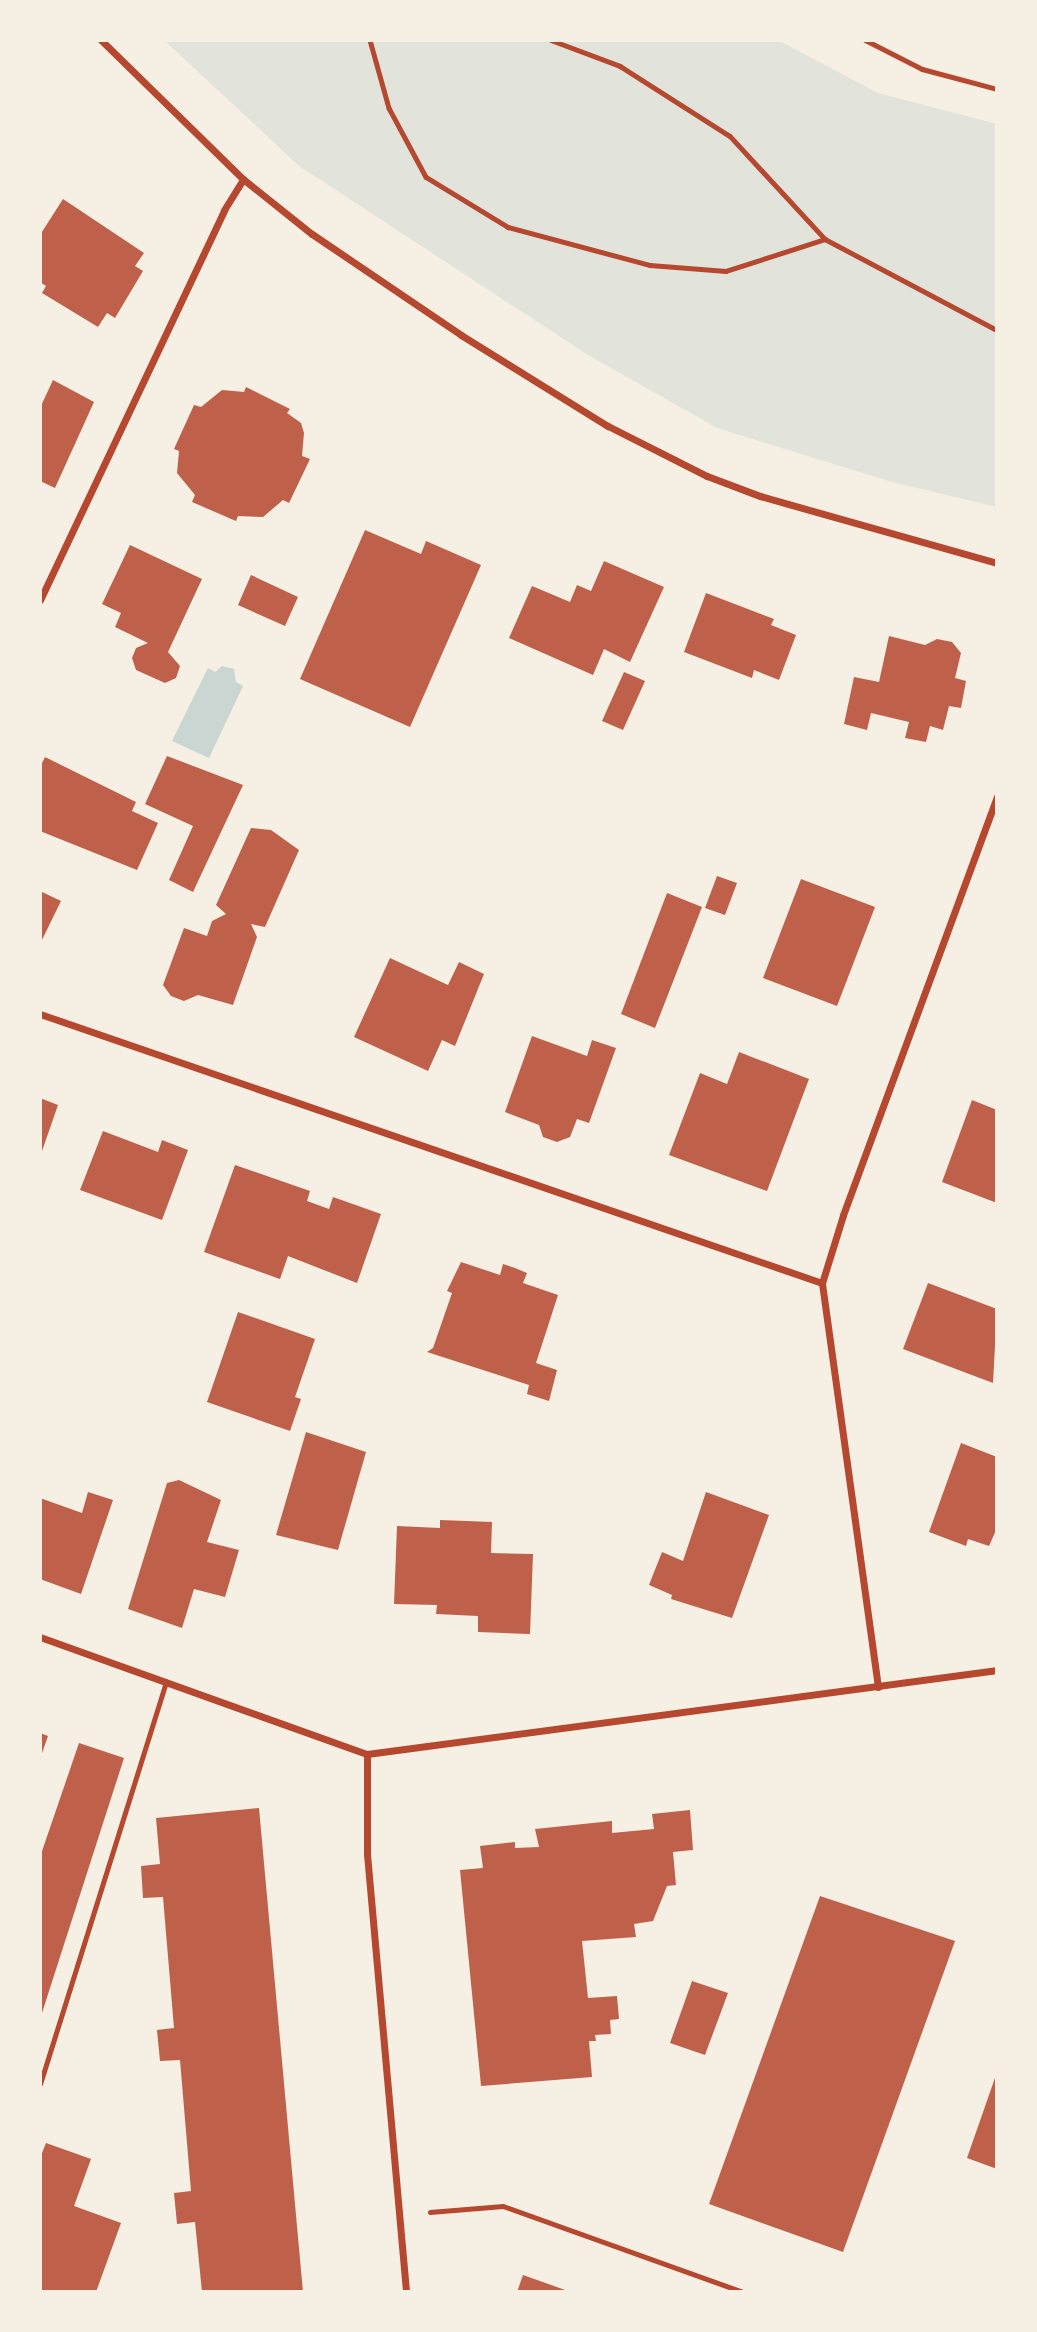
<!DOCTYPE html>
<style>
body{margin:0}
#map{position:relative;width:1037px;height:2332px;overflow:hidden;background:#f6efe4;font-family:Karla,sans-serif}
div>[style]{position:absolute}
.green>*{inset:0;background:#e2e4dc}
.water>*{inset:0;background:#c9d6d2}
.building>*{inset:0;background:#bf614a}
.path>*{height:4.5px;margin:-2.25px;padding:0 2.25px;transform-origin:2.25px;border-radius:2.25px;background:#b5482f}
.service>*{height:5px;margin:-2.5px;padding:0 2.5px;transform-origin:2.5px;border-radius:2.5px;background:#b5482f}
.minor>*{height:7px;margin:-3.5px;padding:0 3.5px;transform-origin:3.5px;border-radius:3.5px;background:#b5482f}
span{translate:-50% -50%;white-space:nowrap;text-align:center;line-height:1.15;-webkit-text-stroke:5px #f6efe4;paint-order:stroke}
.frame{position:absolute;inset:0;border:42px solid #f6efe4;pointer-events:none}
</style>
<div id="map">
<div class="green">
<div style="clip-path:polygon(164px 40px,778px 40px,878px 93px,997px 124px,997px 507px,892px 482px,717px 428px,588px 355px,299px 166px)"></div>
</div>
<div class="water">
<div style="clip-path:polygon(222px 666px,234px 669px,236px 682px,243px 686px,209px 758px,172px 741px,208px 668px,215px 672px)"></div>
</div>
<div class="building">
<div style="clip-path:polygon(63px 199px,144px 253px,135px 266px,143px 271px,115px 318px,107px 313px,98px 327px,42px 293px,46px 286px,40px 282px,40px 235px)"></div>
<div style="clip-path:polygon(53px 380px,94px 402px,55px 488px,40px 481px,40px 408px)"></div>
<div style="clip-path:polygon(246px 387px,290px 409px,287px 413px,301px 423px,304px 433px,302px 456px,310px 459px,289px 503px,283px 500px,263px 517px,238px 516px,236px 521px,192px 502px,195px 495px,177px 473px,179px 451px,174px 449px,194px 405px,201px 407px,222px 390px,244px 392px)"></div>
<div style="clip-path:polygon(365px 530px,421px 554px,426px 541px,481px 565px,410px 727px,300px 679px)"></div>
<div style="clip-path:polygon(130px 545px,202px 579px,168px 652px,180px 666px,176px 678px,165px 683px,136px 670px,132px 658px,136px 648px,148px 643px,115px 627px,121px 613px,102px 604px)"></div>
<div style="clip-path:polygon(604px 561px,664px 587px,630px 662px,604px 649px,593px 675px,509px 638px,532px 586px,570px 602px,577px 585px,591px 591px)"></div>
<div style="clip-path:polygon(251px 575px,298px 597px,285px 626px,238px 605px)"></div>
<div style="clip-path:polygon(706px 593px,774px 619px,771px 625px,796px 635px,779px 680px,754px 670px,752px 678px,684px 652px)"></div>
<div style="clip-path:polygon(889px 636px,925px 645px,937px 639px,952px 642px,961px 653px,955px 678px,966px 681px,961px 708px,949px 706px,943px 730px,930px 726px,926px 742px,905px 738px,909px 722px,871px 713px,867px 730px,844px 724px,854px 677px,879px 682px)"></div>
<div style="clip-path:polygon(624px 672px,645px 681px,623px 730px,602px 721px)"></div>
<div style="clip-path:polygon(167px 756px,243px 785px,193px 892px,169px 880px,193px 826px,145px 804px)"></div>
<div style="clip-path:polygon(45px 757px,136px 802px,132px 811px,158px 823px,137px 870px,40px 831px,40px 767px)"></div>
<div style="clip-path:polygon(251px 828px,271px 830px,299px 850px,265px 927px,251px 924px,257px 937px,233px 1005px,198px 995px,184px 1001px,171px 996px,163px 985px,184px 928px,207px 936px,212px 921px,226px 914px,216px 905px)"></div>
<div style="clip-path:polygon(717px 876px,737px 883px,725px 915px,705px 908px)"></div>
<div style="clip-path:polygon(801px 879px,875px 907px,837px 1006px,763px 978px)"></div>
<div style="clip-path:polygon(40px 891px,61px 901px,40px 944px)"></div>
<div style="clip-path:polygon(667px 893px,702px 907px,655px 1028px,621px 1014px)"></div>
<div style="clip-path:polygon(390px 958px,448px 985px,459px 962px,484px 974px,455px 1046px,442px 1040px,428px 1071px,354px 1037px)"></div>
<div style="clip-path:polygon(532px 1036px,587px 1056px,592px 1040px,616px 1048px,589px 1123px,577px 1119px,570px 1137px,557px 1142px,543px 1137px,539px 1125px,505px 1112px)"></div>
<div style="clip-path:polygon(739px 1052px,809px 1079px,767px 1191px,669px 1155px,700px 1073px,727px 1084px)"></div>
<div style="clip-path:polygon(40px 1098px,58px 1105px,41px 1154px,40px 1154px)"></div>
<div style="clip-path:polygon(972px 1100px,997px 1110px,997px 1203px,942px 1182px)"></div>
<div style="clip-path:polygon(103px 1131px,158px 1152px,162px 1140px,188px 1150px,162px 1220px,80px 1190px)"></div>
<div style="clip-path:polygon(235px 1165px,310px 1191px,307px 1201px,329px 1209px,333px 1197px,381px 1214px,357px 1283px,288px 1256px,280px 1279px,204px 1252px)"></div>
<div style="clip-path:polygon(461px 1262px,500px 1275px,503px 1264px,515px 1268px,527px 1273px,523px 1283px,558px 1295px,536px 1363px,557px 1370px,549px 1401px,527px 1394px,529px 1385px,427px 1352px,433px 1348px,452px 1293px,447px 1291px)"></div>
<div style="clip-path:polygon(928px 1283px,997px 1309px,993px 1383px,903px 1349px)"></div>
<div style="clip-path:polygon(238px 1312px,315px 1339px,295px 1397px,301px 1399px,290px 1431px,207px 1402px)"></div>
<div style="clip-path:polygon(306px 1432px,366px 1452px,338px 1550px,276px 1535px)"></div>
<div style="clip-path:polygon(961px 1443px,997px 1457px,997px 1528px,989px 1546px,968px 1539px,966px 1546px,929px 1532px)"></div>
<div style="clip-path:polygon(179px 1480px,221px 1500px,207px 1542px,239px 1550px,225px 1597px,194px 1589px,182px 1628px,128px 1609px,167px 1483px)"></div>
<div style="clip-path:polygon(88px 1492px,113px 1500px,81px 1594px,40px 1579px,40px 1498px,82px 1513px)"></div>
<div style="clip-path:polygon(706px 1492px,769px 1515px,732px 1618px,671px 1599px,672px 1595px,649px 1585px,662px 1552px,683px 1561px)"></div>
<div style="clip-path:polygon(440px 1520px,492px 1522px,491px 1553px,533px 1554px,530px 1634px,478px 1632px,478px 1616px,436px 1614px,437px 1605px,394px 1604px,397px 1526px,440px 1528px)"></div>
<div style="clip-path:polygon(40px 1733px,48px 1736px,41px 1756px,40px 1756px)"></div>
<div style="clip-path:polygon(79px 1743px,124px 1758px,41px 2016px,40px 1857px)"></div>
<div style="clip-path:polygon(259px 1808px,303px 2292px,202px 2292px,195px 2222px,177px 2224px,174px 2193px,191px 2191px,180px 2060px,160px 2061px,157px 2030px,174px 2028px,163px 1897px,143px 1898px,141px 1866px,160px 1864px,156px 1818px)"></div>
<div style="clip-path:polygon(690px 1810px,693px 1850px,673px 1852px,676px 1885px,667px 1886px,653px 1921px,634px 1924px,636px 1937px,582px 1941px,588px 1998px,617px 1996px,619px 2019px,610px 2020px,611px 2034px,595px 2035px,596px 2041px,589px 2041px,592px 2077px,481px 2086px,460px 1870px,483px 1868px,480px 1846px,515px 1842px,515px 1848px,539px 1847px,535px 1829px,612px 1821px,612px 1833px,654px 1829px,652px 1814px)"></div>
<div style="clip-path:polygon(820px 1896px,955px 1941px,843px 2252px,709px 2204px)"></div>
<div style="clip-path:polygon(692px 1981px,728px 1993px,705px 2055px,670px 2043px)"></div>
<div style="clip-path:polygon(996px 2075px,997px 2075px,997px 2169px,967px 2158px)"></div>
<div style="clip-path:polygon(46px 2143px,91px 2159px,74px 2206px,121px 2223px,96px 2292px,40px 2292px,40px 2158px)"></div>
<div style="clip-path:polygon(523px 2275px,568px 2291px,568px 2292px,517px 2292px)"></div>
</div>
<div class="path">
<div style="left:370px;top:40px;width:71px;rotate:74.4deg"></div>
<div style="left:389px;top:108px;width:78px;rotate:61.8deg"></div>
<div style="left:426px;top:177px;width:96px;rotate:31.4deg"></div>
<div style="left:508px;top:227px;width:147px;rotate:15deg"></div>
<div style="left:650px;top:265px;width:76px;rotate:4.5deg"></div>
<div style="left:726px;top:271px;width:104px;rotate:-17.9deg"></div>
<div style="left:551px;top:40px;width:74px;rotate:20.6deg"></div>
<div style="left:620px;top:66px;width:130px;rotate:32.5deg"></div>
<div style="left:730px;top:136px;width:140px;rotate:47.3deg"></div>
<div style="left:825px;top:239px;width:195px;rotate:27.9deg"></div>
<div style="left:430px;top:2212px;width:73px;rotate:-4.7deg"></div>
<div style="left:503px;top:2206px;width:255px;rotate:19.7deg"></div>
</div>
<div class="service">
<div style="left:865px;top:40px;width:64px;rotate:27deg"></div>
<div style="left:922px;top:69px;width:78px;rotate:14.9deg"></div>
<div style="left:40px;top:2084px;width:422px;rotate:-72.6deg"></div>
</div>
<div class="minor">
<div style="left:101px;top:40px;width:199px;rotate:44.4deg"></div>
<div style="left:243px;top:179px;width:88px;rotate:38.6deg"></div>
<div style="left:312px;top:234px;width:180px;rotate:34.1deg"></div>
<div style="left:461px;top:335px;width:173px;rotate:31.8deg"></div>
<div style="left:608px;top:426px;width:111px;rotate:26.8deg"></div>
<div style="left:707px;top:476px;width:57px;rotate:20.7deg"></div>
<div style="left:760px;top:496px;width:246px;rotate:15.8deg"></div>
<div style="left:40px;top:600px;width:431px;rotate:-64.7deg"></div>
<div style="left:224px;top:210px;width:36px;rotate:-58deg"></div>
<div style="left:40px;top:1014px;width:827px;rotate:18.98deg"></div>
<div style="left:40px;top:1637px;width:347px;rotate:19.7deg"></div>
<div style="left:367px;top:1754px;width:636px;rotate:-7.59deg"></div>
<div style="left:878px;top:1687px;width:408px;rotate:-97.9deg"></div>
<div style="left:822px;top:1283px;width:71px;rotate:-72.8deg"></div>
<div style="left:843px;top:1215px;width:446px;rotate:-69.8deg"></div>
<div style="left:367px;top:1754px;width:100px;rotate:90deg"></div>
<div style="left:367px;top:1854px;width:440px;rotate:84.9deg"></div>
</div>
<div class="frame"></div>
</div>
